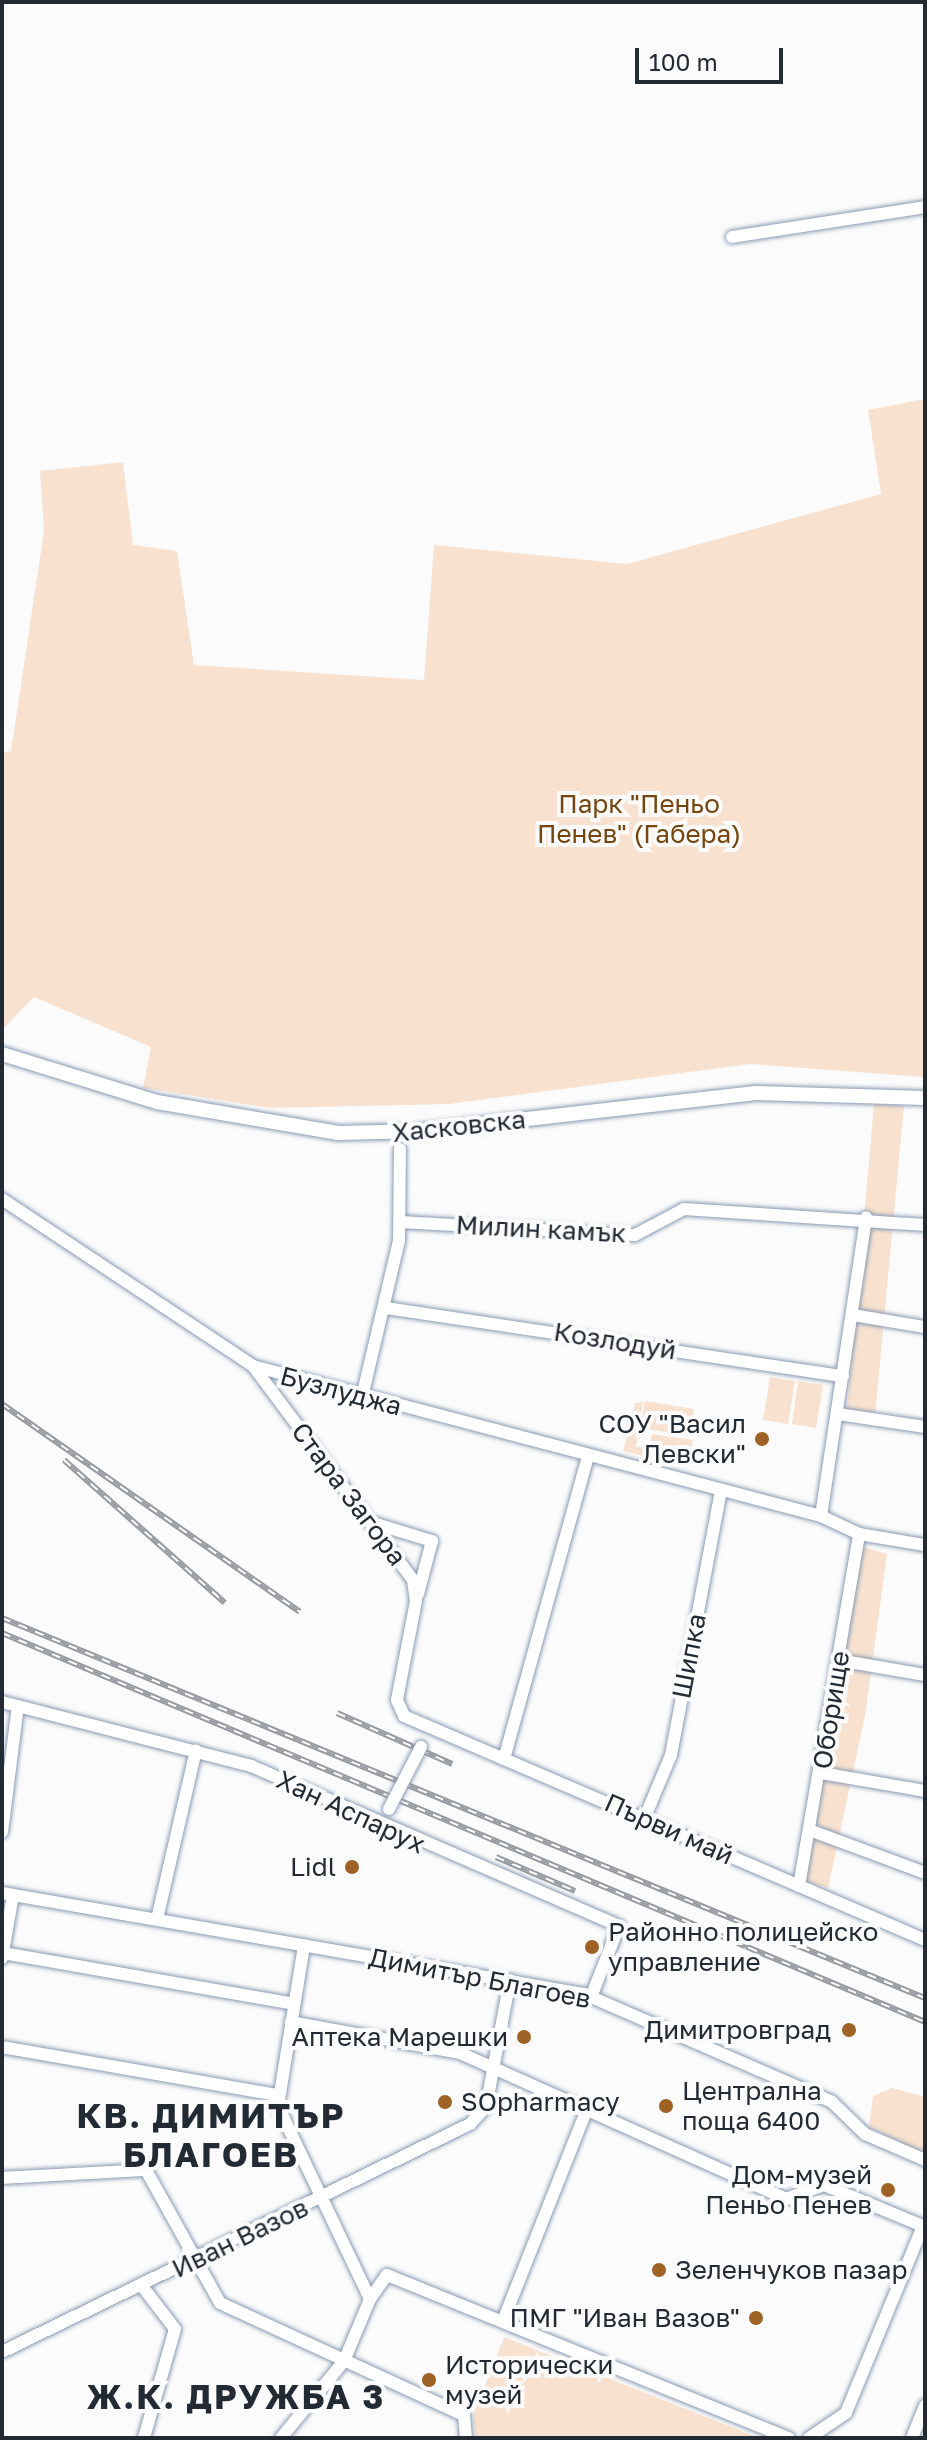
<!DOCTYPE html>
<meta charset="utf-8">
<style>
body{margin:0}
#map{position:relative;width:927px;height:2440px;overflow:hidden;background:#fbfbfb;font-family:"Golos Text",sans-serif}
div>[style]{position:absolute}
.green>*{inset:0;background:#f8e2cf}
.roads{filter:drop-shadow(0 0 2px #889bb5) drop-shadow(0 0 2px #889bb5)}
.minor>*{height:12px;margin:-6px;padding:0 6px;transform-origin:6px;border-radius:6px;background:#fff}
.major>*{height:14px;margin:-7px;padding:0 7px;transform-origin:7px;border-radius:7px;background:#fff}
.rail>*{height:6px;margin-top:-3px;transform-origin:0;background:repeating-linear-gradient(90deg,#fbfbfb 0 9px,#969a9f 0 18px);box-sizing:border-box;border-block:2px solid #969a9f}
.bridges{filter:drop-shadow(0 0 2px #889bb5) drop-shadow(0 0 2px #889bb5)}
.minor-bridge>*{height:12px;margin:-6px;padding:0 6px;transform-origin:6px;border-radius:6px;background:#fff}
.dots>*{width:22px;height:22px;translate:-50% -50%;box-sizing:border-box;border:4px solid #fbfbfb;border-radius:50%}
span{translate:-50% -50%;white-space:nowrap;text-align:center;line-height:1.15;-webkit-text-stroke:8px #fbfbfb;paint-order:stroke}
.park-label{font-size:26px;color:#76450d}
.street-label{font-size:26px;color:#222a34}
.poi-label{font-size:26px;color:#222a34}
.right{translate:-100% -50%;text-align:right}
.left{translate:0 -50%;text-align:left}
.district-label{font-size:34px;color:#222a34;font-weight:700;letter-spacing:2px}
.frame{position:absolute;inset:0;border:4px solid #222a34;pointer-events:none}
.scale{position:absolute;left:635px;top:48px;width:148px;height:36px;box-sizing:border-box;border:4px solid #222a34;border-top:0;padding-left:10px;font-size:24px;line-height:28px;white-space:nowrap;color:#222a34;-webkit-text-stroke:6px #fbfbfb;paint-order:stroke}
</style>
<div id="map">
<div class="green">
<div style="clip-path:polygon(925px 399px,925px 1077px,750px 1064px,449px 1104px,270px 1108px,143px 1088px,151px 1047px,34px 997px,2px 1030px,2px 753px,11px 751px,44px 531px,40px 471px,123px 462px,133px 545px,177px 551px,194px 665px,424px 680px,434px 545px,627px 564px,881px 494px,868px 410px)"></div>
<div style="clip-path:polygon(874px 1104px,904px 1106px,875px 1416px,847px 1411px)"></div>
<div style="clip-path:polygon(770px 1377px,795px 1381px,788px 1424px,763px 1420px)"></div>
<div style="clip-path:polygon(798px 1381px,823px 1385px,816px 1428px,792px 1424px)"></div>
<div style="clip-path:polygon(645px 1401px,694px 1409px,690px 1436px,641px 1428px)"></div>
<div style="clip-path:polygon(643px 1402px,636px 1447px,649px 1448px,652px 1434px,693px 1440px,687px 1466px,623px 1451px,635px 1403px)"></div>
<div style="clip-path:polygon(857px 1545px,887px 1554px,865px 1716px,828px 1888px,800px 1880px)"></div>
<div style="clip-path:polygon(892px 2088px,925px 2097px,925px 2154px,869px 2127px,873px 2096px)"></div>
<div style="clip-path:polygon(504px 2337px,759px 2438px,475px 2438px,473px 2415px)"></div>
</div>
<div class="roads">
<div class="minor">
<div style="left:732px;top:237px;width:195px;rotate:-8.8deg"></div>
<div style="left:2px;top:1199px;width:301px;rotate:33.6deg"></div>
<div style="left:253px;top:1366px;width:587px;rotate:14.79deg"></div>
<div style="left:821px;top:1516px;width:42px;rotate:25.3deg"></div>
<div style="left:859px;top:1534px;width:67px;rotate:9.5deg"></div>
<div style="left:400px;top:1222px;width:235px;rotate:3.2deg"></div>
<div style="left:635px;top:1235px;width:55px;rotate:-28deg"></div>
<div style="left:684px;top:1209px;width:242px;rotate:3.8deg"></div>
<div style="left:386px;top:1308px;width:462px;rotate:8.5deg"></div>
<div style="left:853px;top:1315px;width:73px;rotate:9.5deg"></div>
<div style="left:253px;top:1366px;width:267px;rotate:53.2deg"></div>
<div style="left:413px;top:1580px;width:21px;rotate:82deg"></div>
<div style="left:416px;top:1601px;width:101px;rotate:100.9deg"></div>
<div style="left:397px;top:1700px;width:17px;rotate:66deg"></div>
<div style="left:404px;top:1716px;width:567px;rotate:23.26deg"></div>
<div style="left:362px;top:1397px;width:160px;rotate:-76.7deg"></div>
<div style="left:399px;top:1241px;width:92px;rotate:-89.4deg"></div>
<div style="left:838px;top:1414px;width:88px;rotate:8.5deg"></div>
<div style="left:821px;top:1516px;width:302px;rotate:-81.4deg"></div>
<div style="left:373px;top:1523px;width:62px;rotate:17deg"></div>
<div style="left:432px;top:1541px;width:55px;rotate:104.8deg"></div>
<div style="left:838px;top:1660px;width:88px;rotate:9.8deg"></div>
<div style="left:2px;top:1702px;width:257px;rotate:14.4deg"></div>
<div style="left:251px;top:1766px;width:401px;rotate:23.5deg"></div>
<div style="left:619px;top:1926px;width:76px;rotate:111.5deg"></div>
<div style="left:504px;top:1759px;width:313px;rotate:-74.5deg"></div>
<div style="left:821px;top:1773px;width:106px;rotate:9.8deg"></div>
<div style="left:645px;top:1817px;width:67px;rotate:-67.2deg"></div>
<div style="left:671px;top:1755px;width:269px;rotate:-79.3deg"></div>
<div style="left:812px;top:1831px;width:121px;rotate:20.4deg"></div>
<div style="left:2px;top:1832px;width:127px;rotate:-82.8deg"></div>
<div style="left:799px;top:1886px;width:357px;rotate:-80.3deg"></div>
<div style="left:2px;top:1893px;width:591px;rotate:9.85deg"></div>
<div style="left:584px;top:1994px;width:270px;rotate:23.5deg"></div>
<div style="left:832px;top:2102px;width:46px;rotate:44.1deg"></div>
<div style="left:865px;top:2134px;width:65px;rotate:23.4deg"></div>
<div style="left:157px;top:1919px;width:173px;rotate:-77deg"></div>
<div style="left:3px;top:1953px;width:295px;rotate:9.9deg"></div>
<div style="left:2px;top:1958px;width:64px;rotate:-80.1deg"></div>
<div style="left:291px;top:2022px;width:172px;rotate:10.4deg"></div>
<div style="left:460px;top:2053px;width:357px;rotate:24.1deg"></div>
<div style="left:786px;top:2199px;width:40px;rotate:-20.2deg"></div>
<div style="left:824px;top:2185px;width:107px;rotate:22.5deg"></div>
<div style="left:923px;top:2226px;width:202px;rotate:112.4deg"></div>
<div style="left:846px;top:2413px;width:45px;rotate:146deg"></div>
<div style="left:2px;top:2047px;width:279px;rotate:9.9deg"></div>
<div style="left:2px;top:2178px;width:144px;rotate:-3.2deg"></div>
<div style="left:146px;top:2170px;width:152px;rotate:60.9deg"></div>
<div style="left:220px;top:2303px;width:268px;rotate:24.7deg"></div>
<div style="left:464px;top:2415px;width:23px;rotate:85deg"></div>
<div style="left:142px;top:2286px;width:54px;rotate:52.5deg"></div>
<div style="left:175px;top:2329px;width:113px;rotate:105.9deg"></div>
<div style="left:370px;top:2299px;width:29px;rotate:-55deg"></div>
<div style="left:387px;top:2275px;width:434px;rotate:22.1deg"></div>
<div style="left:503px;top:2321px;width:231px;rotate:-68.4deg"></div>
<div style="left:2px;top:2352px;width:521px;rotate:-25.97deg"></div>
<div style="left:470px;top:2124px;width:23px;rotate:-47deg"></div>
<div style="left:486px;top:2107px;width:129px;rotate:-79.3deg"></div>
<div style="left:281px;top:2438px;width:99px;rotate:-50.7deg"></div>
<div style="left:344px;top:2361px;width:67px;rotate:-67.2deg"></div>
<div style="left:370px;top:2299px;width:214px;rotate:-115.5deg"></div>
<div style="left:278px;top:2106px;width:163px;rotate:-80.8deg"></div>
<div style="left:912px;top:2438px;width:35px;rotate:-68deg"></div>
</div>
<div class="major">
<div style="left:2px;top:1054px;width:162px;rotate:17.2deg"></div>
<div style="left:157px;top:1102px;width:184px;rotate:9.7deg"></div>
<div style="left:338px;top:1133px;width:84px;rotate:-1.4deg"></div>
<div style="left:422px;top:1131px;width:336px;rotate:-6.5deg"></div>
<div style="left:756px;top:1093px;width:169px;rotate:1.7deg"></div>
</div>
</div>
<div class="rail">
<div style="left:2px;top:1404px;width:363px;rotate:34.9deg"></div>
<div style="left:64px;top:1460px;width:215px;rotate:41.6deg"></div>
<div style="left:2px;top:1618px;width:998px;rotate:22.38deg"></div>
<div style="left:2px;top:1633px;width:1002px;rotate:22.85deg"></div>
<div style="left:337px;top:1713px;width:126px;rotate:23.9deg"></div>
<div style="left:496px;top:1857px;width:86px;rotate:23.3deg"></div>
</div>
<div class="bridges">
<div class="minor-bridge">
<div style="left:389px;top:1809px;width:70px;rotate:-62.7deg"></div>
</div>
</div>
<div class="dots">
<div style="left:762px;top:1439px;background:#9e6225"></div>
<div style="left:352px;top:1867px;background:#9e6225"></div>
<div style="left:592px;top:1947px;background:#9e6225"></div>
<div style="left:849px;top:2030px;background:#9e6225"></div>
<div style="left:524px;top:2037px;background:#9e6225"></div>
<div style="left:445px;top:2102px;background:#9e6225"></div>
<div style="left:666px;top:2106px;background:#9e6225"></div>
<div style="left:888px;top:2190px;background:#9e6225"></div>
<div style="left:659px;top:2270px;background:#9e6225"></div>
<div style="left:756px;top:2318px;background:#9e6225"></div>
<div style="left:429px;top:2380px;background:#9e6225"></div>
</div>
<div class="park-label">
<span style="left:639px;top:819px">Парк "Пеньо<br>Пенев" (Габера)</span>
</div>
<div class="street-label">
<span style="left:459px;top:1126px;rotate:-6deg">Хасковска</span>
<span style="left:541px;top:1229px;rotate:3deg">Милин камък</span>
<span style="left:615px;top:1341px;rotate:9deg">Козлодуй</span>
<span style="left:341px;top:1391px;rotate:15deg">Бузлуджа</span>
<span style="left:349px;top:1494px;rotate:53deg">Стара Загора</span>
<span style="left:689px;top:1656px;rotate:-79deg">Шипка</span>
<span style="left:831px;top:1710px;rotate:-81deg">Оборище</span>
<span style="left:351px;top:1812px;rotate:25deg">Хан Аспарух</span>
<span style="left:669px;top:1829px;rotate:24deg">Първи май</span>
<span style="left:480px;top:1978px;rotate:11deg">Димитър Благоев</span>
<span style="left:240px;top:2238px;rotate:-26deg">Иван Вазов</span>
</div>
<div class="poi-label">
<span class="right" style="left:746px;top:1439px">СОУ "Васил<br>Левски"</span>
<span class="right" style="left:336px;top:1867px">Lidl</span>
<span class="left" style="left:608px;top:1947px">Районно полицейско<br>управление</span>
<span class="right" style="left:831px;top:2030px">Димитровград</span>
<span class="right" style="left:508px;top:2037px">Аптека Марешки</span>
<span class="left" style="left:682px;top:2106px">Централна<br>поща 6400</span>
<span class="left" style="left:461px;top:2102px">SOpharmacy</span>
<span class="right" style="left:872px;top:2190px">Дом-музей<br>Пеньо Пенев</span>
<span class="left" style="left:675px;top:2270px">Зеленчуков пазар</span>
<span class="right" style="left:740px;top:2318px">ПМГ "Иван Вазов"</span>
<span class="left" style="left:445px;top:2380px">Исторически<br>музей</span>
</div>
<div class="district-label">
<span style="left:211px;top:2135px">КВ. ДИМИТЪР<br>БЛАГОЕВ</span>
<span style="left:236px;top:2397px">Ж.К. ДРУЖБА 3</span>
</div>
<div class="frame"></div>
<div class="scale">100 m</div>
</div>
